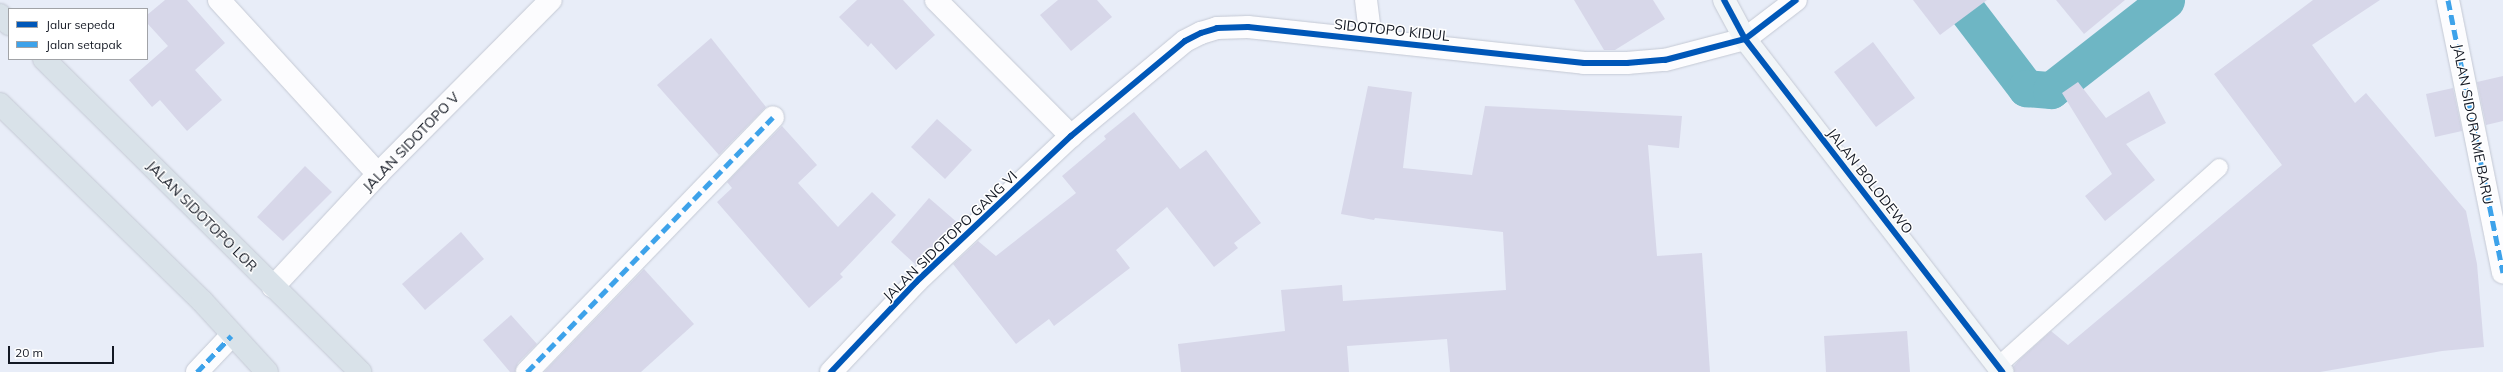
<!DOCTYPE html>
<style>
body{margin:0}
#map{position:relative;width:2503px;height:372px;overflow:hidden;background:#e8edf8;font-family:Mulish,sans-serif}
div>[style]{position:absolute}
.canal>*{height:37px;margin:-18.5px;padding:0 18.5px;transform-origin:18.5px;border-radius:18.5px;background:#6eb6c4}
.building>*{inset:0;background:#d7d7e9}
.roads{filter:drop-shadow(0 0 1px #c4c9d4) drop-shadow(0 0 1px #c4c9d4)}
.lane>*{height:17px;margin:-8.5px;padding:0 8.5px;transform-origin:8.5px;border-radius:8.5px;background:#fcfcfe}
.street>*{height:22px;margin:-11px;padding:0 11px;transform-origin:11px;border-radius:11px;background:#fcfcfe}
.secondary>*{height:22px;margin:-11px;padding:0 11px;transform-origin:11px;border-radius:11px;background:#f1f5f8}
.highway>*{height:22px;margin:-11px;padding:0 11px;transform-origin:11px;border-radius:11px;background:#d9e2e9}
.quiet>*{height:5px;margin-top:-2.5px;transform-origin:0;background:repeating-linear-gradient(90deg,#3da2ea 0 10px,transparent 0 15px)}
.cycleway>*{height:6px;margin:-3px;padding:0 3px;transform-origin:3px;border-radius:3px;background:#0057b8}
span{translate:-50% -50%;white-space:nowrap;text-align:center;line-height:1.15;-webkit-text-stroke:3px #fff;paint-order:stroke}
.street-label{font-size:14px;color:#131823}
.legend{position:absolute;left:8px;top:8px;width:140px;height:52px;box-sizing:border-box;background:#fff;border:1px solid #a1a3a7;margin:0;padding:5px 7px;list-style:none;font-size:12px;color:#131823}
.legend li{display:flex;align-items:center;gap:8px;height:20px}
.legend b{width:20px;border:1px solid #a1a3a7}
.scale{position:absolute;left:8px;top:346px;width:106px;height:18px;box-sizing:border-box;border:2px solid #131823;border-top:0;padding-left:5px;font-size:12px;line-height:14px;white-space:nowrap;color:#131823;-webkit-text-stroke:3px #fff;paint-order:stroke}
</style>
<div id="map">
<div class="canal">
<div style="left:1959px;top:0;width:111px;rotate:52.7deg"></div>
<div style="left:2026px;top:88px;width:25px;rotate:5deg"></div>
<div style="left:2051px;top:90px;width:146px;rotate:-38deg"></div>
</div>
<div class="building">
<div style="clip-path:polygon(165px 0,187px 0,225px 43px,195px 70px,222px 100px,187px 131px,160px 100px,152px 107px,129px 80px,168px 46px,147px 23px,147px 15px)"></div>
<div style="clip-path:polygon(857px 0,903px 0,935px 35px,896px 70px,871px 43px,868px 47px,839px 17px)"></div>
<div style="clip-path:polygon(1058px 0,1097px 0,1112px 17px,1071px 51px,1040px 15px)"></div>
<div style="clip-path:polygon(1574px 0,1653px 0,1665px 19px,1615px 50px,1604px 50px)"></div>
<div style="clip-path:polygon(1913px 0,1987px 0,1940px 35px)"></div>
<div style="clip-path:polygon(2056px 0,2125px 0,2084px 34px)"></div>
<div style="clip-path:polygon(2313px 0,2380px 0,2312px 45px,2355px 103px,2366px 93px,2466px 211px,2477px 264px,2484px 347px,2442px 351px,2320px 372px,2014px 372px,2013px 367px,2019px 360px,2051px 331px,2068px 345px,2282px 165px,2214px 74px)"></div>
<div style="clip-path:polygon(711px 38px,766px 107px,719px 155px,657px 85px)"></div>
<div style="clip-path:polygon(1873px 42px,1915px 98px,1876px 127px,1834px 72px)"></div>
<div style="clip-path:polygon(2503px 76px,2503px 121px,2486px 125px,2477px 82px)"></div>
<div style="clip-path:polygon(2078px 82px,2106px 118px,2149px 91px,2166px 123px,2126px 144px,2155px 180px,2105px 221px,2085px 196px,2112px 174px,2062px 93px)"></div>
<div style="clip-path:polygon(1368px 86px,1412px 92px,1403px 168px,1472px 175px,1485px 106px,1682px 116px,1679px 148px,1648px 145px,1657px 256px,1702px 253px,1710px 372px,1450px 372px,1447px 339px,1347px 346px,1349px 372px,1181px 372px,1178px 344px,1285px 331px,1281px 290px,1342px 285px,1343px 301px,1506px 290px,1503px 232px,1375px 218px,1374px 220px,1341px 214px)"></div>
<div style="clip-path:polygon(2453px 88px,2462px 131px,2435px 137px,2426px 94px)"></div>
<div style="clip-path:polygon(1134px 112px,1180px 169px,1206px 150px,1261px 223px,1234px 243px,1238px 248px,1214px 267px,1167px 207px,1116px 250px,1130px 268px,1054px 326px,1049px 319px,1016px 344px,953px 264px,978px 241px,996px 256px,1076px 193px,1062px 176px,1106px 139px,1104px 136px)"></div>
<div style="clip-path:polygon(937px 119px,972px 150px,945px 179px,911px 147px)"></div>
<div style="clip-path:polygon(782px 126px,817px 165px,798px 183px,838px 227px,872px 192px,896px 215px,840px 274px,843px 277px,809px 308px,717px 202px,732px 188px,727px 182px)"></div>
<div style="clip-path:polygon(305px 166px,332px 192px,283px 241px,257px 217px)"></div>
<div style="clip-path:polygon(929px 198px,959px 224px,916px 265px,891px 242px)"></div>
<div style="clip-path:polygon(461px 232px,484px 259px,425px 310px,402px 284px)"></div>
<div style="clip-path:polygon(644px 269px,694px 324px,641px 372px,544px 372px)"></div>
<div style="clip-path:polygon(511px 315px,537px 344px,518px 363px,515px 372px,510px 372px,483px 340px)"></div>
<div style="clip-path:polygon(1907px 331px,1910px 372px,1826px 372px,1824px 336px)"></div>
</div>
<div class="roads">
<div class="lane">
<div style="left:1997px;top:366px;width:298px;rotate:-41.9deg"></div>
</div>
<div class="street">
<div style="left:219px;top:0;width:236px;rotate:47.6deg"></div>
<div style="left:936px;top:0;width:192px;rotate:45.2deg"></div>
<div style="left:1366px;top:0;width:40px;rotate:82.9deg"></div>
<div style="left:2448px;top:0;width:278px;rotate:78.6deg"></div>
<div style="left:273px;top:287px;width:154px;rotate:-47.1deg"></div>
<div style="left:378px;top:174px;width:245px;rotate:-45.2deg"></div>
<div style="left:197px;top:372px;width:50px;rotate:-46.6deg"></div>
<div style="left:527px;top:372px;width:354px;rotate:-46deg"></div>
<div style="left:831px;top:372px;width:124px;rotate:-46.6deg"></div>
<div style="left:916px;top:282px;width:213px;rotate:-43.3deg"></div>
<div style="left:1071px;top:136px;width:148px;rotate:-39.8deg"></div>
<div style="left:1185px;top:41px;width:18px;rotate:-27deg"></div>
<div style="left:1201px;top:33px;width:17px;rotate:-17deg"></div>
<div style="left:1217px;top:28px;width:31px;rotate:-2deg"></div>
<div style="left:1248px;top:27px;width:338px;rotate:6.1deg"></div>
<div style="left:1584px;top:63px;width:43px"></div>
<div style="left:1627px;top:63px;width:38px;rotate:-5deg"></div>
<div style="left:1665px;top:60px;width:83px;rotate:-14.7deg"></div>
<div style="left:1745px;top:39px;width:64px;rotate:-37.4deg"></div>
</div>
<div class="secondary">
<div style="left:1724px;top:0;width:44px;rotate:61.7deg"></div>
<div style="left:1745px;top:39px;width:421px;rotate:52.3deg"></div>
</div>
<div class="highway">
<div style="left:0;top:15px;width:13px;rotate:45deg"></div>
<div style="left:44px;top:59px;width:445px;rotate:44.7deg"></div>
<div style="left:0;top:104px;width:282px;rotate:44.3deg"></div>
<div style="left:202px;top:301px;width:96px;rotate:47.5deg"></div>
</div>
</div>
<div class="quiet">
<div style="left:2448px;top:0;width:278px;rotate:78.6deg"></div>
<div style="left:197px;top:372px;width:50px;rotate:-46.6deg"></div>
<div style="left:527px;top:372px;width:354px;rotate:-46deg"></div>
</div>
<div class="cycleway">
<div style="left:1724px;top:0;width:44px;rotate:61.7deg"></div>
<div style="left:1745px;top:39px;width:421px;rotate:52.3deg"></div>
<div style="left:831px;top:372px;width:124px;rotate:-46.6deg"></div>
<div style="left:916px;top:282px;width:213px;rotate:-43.3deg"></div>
<div style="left:1071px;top:136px;width:148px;rotate:-39.8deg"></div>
<div style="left:1185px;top:41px;width:18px;rotate:-27deg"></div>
<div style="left:1201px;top:33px;width:17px;rotate:-17deg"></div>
<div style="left:1217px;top:28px;width:31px;rotate:-2deg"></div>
<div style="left:1248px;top:27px;width:338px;rotate:6.1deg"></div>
<div style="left:1584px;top:63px;width:43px"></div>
<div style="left:1627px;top:63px;width:38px;rotate:-5deg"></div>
<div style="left:1665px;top:60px;width:83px;rotate:-14.7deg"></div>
<div style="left:1745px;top:39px;width:64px;rotate:-37.4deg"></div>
</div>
<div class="street-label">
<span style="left:1392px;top:30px;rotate:6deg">SIDOTOPO KIDUL</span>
<span style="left:2473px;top:124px;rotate:79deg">JALAN SIDORAME BARU</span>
<span style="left:411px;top:142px;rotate:-46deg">JALAN SIDOTOPO V</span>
<span style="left:1870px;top:181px;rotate:52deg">JALAN BOLODEWO</span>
<span style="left:202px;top:216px;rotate:45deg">JALAN SIDOTOPO LOR</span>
<span style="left:950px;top:236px;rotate:-44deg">JALAN SIDOTOPO GANG VI</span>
</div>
<ul class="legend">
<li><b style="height:5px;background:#0057b8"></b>Jalur sepeda</li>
<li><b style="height:5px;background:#3da2ea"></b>Jalan setapak</li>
</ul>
<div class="scale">20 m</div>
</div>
